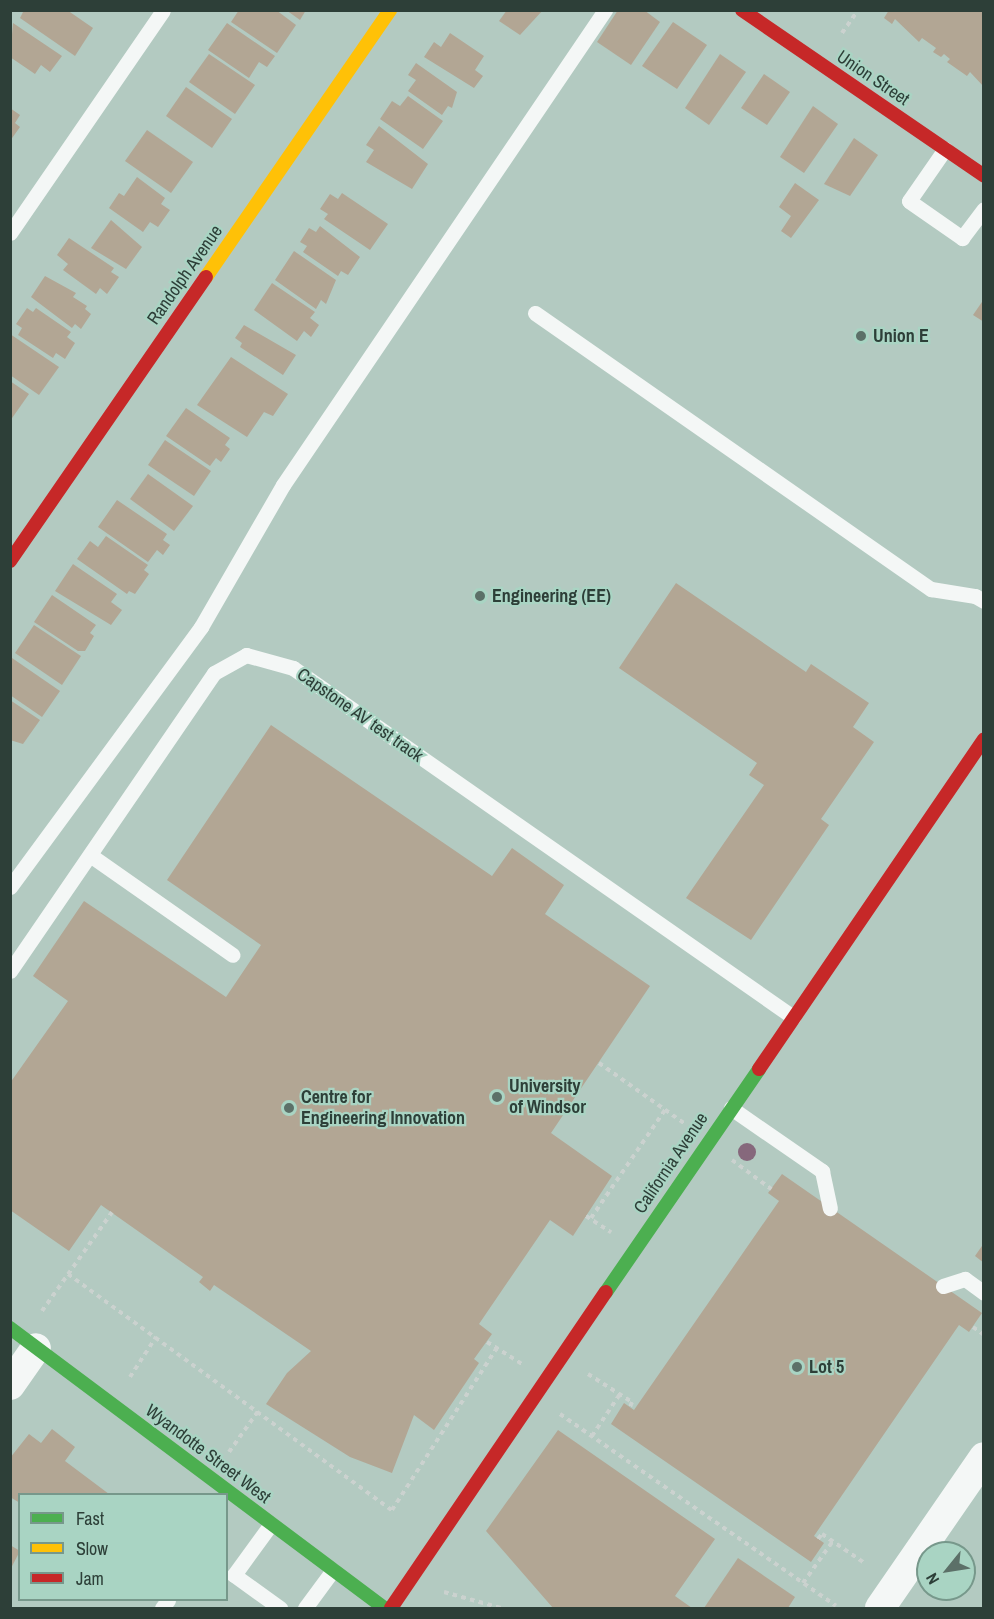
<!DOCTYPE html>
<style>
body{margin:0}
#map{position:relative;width:994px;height:1619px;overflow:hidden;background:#b3cac1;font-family:"Archivo Narrow",sans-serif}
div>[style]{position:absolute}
.building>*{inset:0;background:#b2a694}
.path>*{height:4px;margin-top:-2px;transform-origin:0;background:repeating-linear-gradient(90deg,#cbd2cf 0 4.5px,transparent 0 9px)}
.lane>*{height:15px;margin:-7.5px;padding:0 7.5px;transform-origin:7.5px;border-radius:7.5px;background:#f4f7f6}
.street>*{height:30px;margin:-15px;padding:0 15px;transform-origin:15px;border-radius:15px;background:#f4f7f6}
.fast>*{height:14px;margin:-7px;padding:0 7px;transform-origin:7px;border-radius:7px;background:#4caf50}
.slow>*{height:14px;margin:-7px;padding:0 7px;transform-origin:7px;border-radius:7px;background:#ffc107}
.jam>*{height:14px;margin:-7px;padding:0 7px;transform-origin:7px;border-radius:7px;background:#c62828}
.trees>*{width:18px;height:18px;margin:-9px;border-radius:50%;background:#86687c}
.dots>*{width:16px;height:16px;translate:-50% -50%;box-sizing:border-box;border:3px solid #a9d4c3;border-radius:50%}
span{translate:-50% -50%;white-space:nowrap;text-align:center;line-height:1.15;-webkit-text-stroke:4.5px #a9d4c3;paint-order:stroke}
.street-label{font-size:18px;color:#2d3f38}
.poi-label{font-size:18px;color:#2d3f38;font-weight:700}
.left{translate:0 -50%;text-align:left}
.frame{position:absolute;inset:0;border:12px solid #2d3f38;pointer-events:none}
.legend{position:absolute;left:18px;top:1493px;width:210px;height:108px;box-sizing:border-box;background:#a9d4c3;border:2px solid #77988b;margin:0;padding:8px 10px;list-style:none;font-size:18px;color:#2d3f38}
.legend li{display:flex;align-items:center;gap:12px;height:30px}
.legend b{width:30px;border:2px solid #77988b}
.north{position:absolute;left:916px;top:1541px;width:60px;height:60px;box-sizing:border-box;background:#a9d4c3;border:2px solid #77988b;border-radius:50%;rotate:240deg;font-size:16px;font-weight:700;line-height:24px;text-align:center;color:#2d3f38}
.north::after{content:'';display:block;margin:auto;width:21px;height:27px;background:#5c7068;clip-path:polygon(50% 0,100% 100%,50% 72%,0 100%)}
</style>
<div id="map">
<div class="building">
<div style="clip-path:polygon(24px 10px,67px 10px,93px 28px,75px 56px,20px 18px)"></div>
<div style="clip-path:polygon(239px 10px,276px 10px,296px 25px,277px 53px,231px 22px)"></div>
<div style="clip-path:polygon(286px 10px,306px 10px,300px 20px)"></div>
<div style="clip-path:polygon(507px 10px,543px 10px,520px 35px,499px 21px)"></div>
<div style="clip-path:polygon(618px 10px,644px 10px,660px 22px,631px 65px,597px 42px)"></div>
<div style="clip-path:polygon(889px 10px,984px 10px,984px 87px,970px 72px,967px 76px,947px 62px,950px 59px,944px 54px,941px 57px,933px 52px,936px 48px,922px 38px,919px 42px,895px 19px,892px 24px,884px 18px)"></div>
<div style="clip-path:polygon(673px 22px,707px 45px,677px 89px,642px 66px)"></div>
<div style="clip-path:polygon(13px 23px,62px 56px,50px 72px,41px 65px,35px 74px,10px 57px)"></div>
<div style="clip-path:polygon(227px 23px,275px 56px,267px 67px,259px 62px,249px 78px,208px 50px)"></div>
<div style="clip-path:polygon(450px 33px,484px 56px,475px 70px,483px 76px,474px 88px,424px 57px,434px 42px,441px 47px)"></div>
<div style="clip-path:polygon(209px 54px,255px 85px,235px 114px,189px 82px)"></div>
<div style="clip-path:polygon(720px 54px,746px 72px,709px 125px,685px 108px)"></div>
<div style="clip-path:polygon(416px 63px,457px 92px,452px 108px,448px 106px,442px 115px,408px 91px,416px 80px,408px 75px)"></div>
<div style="clip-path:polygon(764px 74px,790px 92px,767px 125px,741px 108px)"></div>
<div style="clip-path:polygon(186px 87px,232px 119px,212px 148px,166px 116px)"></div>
<div style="clip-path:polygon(408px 96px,443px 121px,423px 149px,380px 119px,392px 101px,400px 106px)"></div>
<div style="clip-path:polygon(813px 106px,838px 124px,804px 173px,780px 157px)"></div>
<div style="clip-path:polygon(10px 108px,20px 115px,15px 123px,20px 127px,10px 141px)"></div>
<div style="clip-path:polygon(379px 126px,428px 164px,412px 189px,366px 162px,374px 150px,366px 145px)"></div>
<div style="clip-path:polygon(147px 130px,193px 162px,171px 193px,125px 161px)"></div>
<div style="clip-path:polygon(854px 138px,878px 155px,850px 196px,824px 184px)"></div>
<div style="clip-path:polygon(137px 177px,165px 198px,161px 204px,170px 210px,158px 227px,150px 222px,143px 232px,109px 208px,119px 193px,124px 196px)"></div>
<div style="clip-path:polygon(795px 183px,819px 200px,791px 238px,781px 231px,791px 216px,779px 207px)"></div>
<div style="clip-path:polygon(342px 193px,388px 224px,370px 250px,324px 219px,328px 214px,320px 209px,330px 194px,338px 199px)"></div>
<div style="clip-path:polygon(111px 220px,142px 247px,126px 269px,91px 248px)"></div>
<div style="clip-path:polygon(320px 226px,360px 257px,348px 275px,341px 271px,338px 276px,303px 252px,307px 246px,300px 242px,309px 228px,316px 232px)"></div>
<div style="clip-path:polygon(69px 238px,114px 268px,111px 272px,119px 277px,107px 294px,100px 288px,96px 294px,63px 270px,68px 264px,57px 255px)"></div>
<div style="clip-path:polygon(294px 251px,336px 280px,326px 304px,321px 300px,316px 309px,275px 280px)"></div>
<div style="clip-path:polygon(45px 276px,76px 293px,73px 297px,87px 306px,85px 309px,91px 314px,81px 329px,75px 324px,72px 328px,31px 297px)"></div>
<div style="clip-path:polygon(272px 283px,315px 312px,310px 318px,319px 325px,311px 337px,304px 331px,297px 341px,254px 310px)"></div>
<div style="clip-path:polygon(984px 299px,984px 322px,973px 315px)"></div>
<div style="clip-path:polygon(27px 308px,33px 312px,36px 308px,71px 332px,67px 337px,75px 343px,65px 359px,56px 353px,53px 358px,18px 335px,22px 328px,16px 324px)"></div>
<div style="clip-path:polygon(244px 325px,296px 355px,283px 375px,240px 347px,242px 343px,235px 338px)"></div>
<div style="clip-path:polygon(10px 334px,59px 367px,39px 395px,10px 375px)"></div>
<div style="clip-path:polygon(231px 357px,288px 394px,273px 416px,264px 412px,247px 437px,197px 405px)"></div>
<div style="clip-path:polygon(10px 381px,29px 394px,10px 421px)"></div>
<div style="clip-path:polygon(186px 408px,230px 438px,225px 445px,230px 449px,221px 462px,216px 458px,210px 466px,166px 436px)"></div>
<div style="clip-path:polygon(165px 440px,211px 471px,194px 496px,148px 465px)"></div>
<div style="clip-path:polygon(148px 474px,193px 506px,174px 531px,130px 499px)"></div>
<div style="clip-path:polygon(117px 500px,167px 534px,163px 540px,170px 545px,163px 555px,157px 550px,148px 562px,98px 527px)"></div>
<div style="clip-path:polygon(106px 536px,148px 565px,144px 570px,149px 574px,135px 594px,129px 591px,127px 594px,77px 559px,90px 541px,98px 547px)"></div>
<div style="clip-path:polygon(73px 564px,117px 594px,111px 602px,122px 610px,111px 625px,55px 591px)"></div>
<div style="clip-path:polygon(676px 583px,806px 672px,811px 664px,869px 703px,853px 727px,874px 742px,821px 819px,829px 825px,751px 940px,686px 898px,764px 785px,749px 775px,757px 763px,619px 668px)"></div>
<div style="clip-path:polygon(52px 595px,96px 625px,90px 633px,94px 636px,85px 651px,78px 651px,34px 622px)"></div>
<div style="clip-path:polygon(34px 625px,81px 656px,62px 685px,15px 653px)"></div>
<div style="clip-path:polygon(12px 658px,60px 691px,42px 717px,10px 695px)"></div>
<div style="clip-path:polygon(10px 700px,40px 720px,23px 744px,10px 740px)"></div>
<div style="clip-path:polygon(271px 725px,492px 876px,512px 848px,564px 885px,545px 914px,650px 986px,551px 1133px,612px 1176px,573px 1236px,550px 1220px,479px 1324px,492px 1334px,474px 1359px,479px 1363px,434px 1430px,414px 1415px,392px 1473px,350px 1457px,266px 1404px,287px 1373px,311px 1351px,214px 1285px,210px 1291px,199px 1282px,203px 1277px,101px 1205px,69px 1251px,10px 1210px,10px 1083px,68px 1001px,33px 976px,84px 901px,226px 997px,261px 945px,167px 880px)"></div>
<div style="clip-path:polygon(782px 1174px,982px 1313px,969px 1332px,959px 1325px,814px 1536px,824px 1543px,811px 1562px,611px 1424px,624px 1403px,634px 1410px,779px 1201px,768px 1193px)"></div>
<div style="clip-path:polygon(984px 1243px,984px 1263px,975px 1256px)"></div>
<div style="clip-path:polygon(52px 1429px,75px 1447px,65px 1461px,109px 1494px,20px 1494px,20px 1503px,10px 1497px,10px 1458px,29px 1434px,41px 1443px)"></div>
<div style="clip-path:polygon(558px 1430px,715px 1539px,675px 1596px,692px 1608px,553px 1608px,486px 1531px)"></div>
<div style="clip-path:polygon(10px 1545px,20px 1551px,10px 1570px)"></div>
<div style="clip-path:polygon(738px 1558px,795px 1597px,788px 1608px,704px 1608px)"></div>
</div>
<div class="path">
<div style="left:842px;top:33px;width:28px;rotate:-55deg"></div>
<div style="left:599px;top:1063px;width:105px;rotate:35.3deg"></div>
<div style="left:732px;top:1160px;width:49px;rotate:36.6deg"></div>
<div style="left:586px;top:1216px;width:30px;rotate:33deg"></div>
<div style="left:591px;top:1218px;width:131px;rotate:-55.6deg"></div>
<div style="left:68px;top:1274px;width:401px;rotate:36.1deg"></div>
<div style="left:392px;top:1510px;width:193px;rotate:-57.1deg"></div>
<div style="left:42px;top:1311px;width:121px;rotate:-54.7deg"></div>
<div style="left:973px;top:1327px;width:14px;rotate:36deg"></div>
<div style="left:487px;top:1342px;width:41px;rotate:32.2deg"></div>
<div style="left:588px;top:1374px;width:52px;rotate:32.5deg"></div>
<div style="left:632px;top:1402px;width:5px;rotate:112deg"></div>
<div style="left:130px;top:1377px;width:48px;rotate:-57deg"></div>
<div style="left:560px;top:1414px;width:336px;rotate:34.8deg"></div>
<div style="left:592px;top:1436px;width:50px;rotate:-56.3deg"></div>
<div style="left:229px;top:1452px;width:52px;rotate:-54.5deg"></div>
<div style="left:818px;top:1539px;width:6px;rotate:-51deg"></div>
<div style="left:822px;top:1534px;width:53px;rotate:34.3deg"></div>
<div style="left:803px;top:1583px;width:52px;rotate:-54.5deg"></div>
<div style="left:444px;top:1592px;width:59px;rotate:15.7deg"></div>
</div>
<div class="lane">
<div style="left:945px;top:149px;width:63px;rotate:124.7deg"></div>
<div style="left:909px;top:201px;width:65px;rotate:34.9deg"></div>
<div style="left:962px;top:238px;width:36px;rotate:-53deg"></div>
<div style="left:10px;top:233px;width:270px;rotate:-55.5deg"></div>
<div style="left:535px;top:313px;width:483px;rotate:34.9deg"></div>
<div style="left:931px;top:589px;width:45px;rotate:9deg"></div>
<div style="left:975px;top:596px;width:10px;rotate:29deg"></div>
<div style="left:90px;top:855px;width:174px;rotate:35deg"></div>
<div style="left:10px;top:887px;width:323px;rotate:-53.7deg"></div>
<div style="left:201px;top:627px;width:164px;rotate:-60deg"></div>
<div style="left:283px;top:485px;width:574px;rotate:-55.87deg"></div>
<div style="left:10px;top:971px;width:361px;rotate:-55.6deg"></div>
<div style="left:214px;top:673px;width:37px;rotate:-29deg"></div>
<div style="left:246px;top:655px;width:49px;rotate:15.5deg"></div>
<div style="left:293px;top:668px;width:610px;rotate:34.92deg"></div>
<div style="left:731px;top:1108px;width:111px;rotate:34.7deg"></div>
<div style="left:822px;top:1171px;width:38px;rotate:78deg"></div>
<div style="left:943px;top:1286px;width:23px;rotate:-18deg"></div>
<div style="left:965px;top:1279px;width:24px;rotate:36deg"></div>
<div style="left:271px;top:1524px;width:63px;rotate:126deg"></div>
<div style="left:234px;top:1575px;width:57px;rotate:35.7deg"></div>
<div style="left:162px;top:1608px;width:10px;rotate:-53deg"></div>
<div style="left:305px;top:1608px;width:47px;rotate:-53.6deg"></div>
</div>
<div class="street">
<div style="left:10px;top:1385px;width:45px;rotate:-54.9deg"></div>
<div style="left:880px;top:1608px;width:183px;rotate:-55.4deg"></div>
</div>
<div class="fast">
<div style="left:606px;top:1292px;width:270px;rotate:-55.5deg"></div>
<div style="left:10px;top:1328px;width:467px;rotate:36.8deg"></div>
</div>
<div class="slow">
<div style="left:206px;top:277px;width:324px;rotate:-55.4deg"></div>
</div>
<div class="jam">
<div style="left:742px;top:10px;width:293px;rotate:34.4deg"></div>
<div style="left:10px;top:561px;width:345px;rotate:-55.4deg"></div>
<div style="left:759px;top:1069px;width:399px;rotate:-55.7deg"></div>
<div style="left:391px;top:1608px;width:382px;rotate:-55.8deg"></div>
</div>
<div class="trees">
<div style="left:747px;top:1152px"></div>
</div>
<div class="dots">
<div style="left:861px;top:336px;background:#5c7068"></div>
<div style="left:480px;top:596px;background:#5c7068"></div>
<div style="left:497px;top:1097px;background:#5c7068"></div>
<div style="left:289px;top:1108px;background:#5c7068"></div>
<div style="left:797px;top:1367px;background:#5c7068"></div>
</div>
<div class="street-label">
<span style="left:873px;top:78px;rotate:34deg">Union Street</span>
<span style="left:185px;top:275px;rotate:-55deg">Randolph Avenue</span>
<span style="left:360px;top:715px;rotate:35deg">Capstone AV test track</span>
<span style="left:671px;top:1163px;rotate:-56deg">California Avenue</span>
<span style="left:208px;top:1454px;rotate:37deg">Wyandotte Street West</span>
</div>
<div class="poi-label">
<span class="left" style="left:873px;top:336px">Union E</span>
<span class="left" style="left:492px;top:596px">Engineering (EE)</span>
<span class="left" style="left:509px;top:1097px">University<br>of Windsor</span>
<span class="left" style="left:301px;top:1108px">Centre for<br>Engineering Innovation</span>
<span class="left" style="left:809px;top:1367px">Lot 5</span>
</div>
<div class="frame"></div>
<ul class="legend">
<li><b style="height:8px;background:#4caf50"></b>Fast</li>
<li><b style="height:8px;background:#ffc107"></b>Slow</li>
<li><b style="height:8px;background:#c62828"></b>Jam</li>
</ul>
<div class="north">N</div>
</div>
